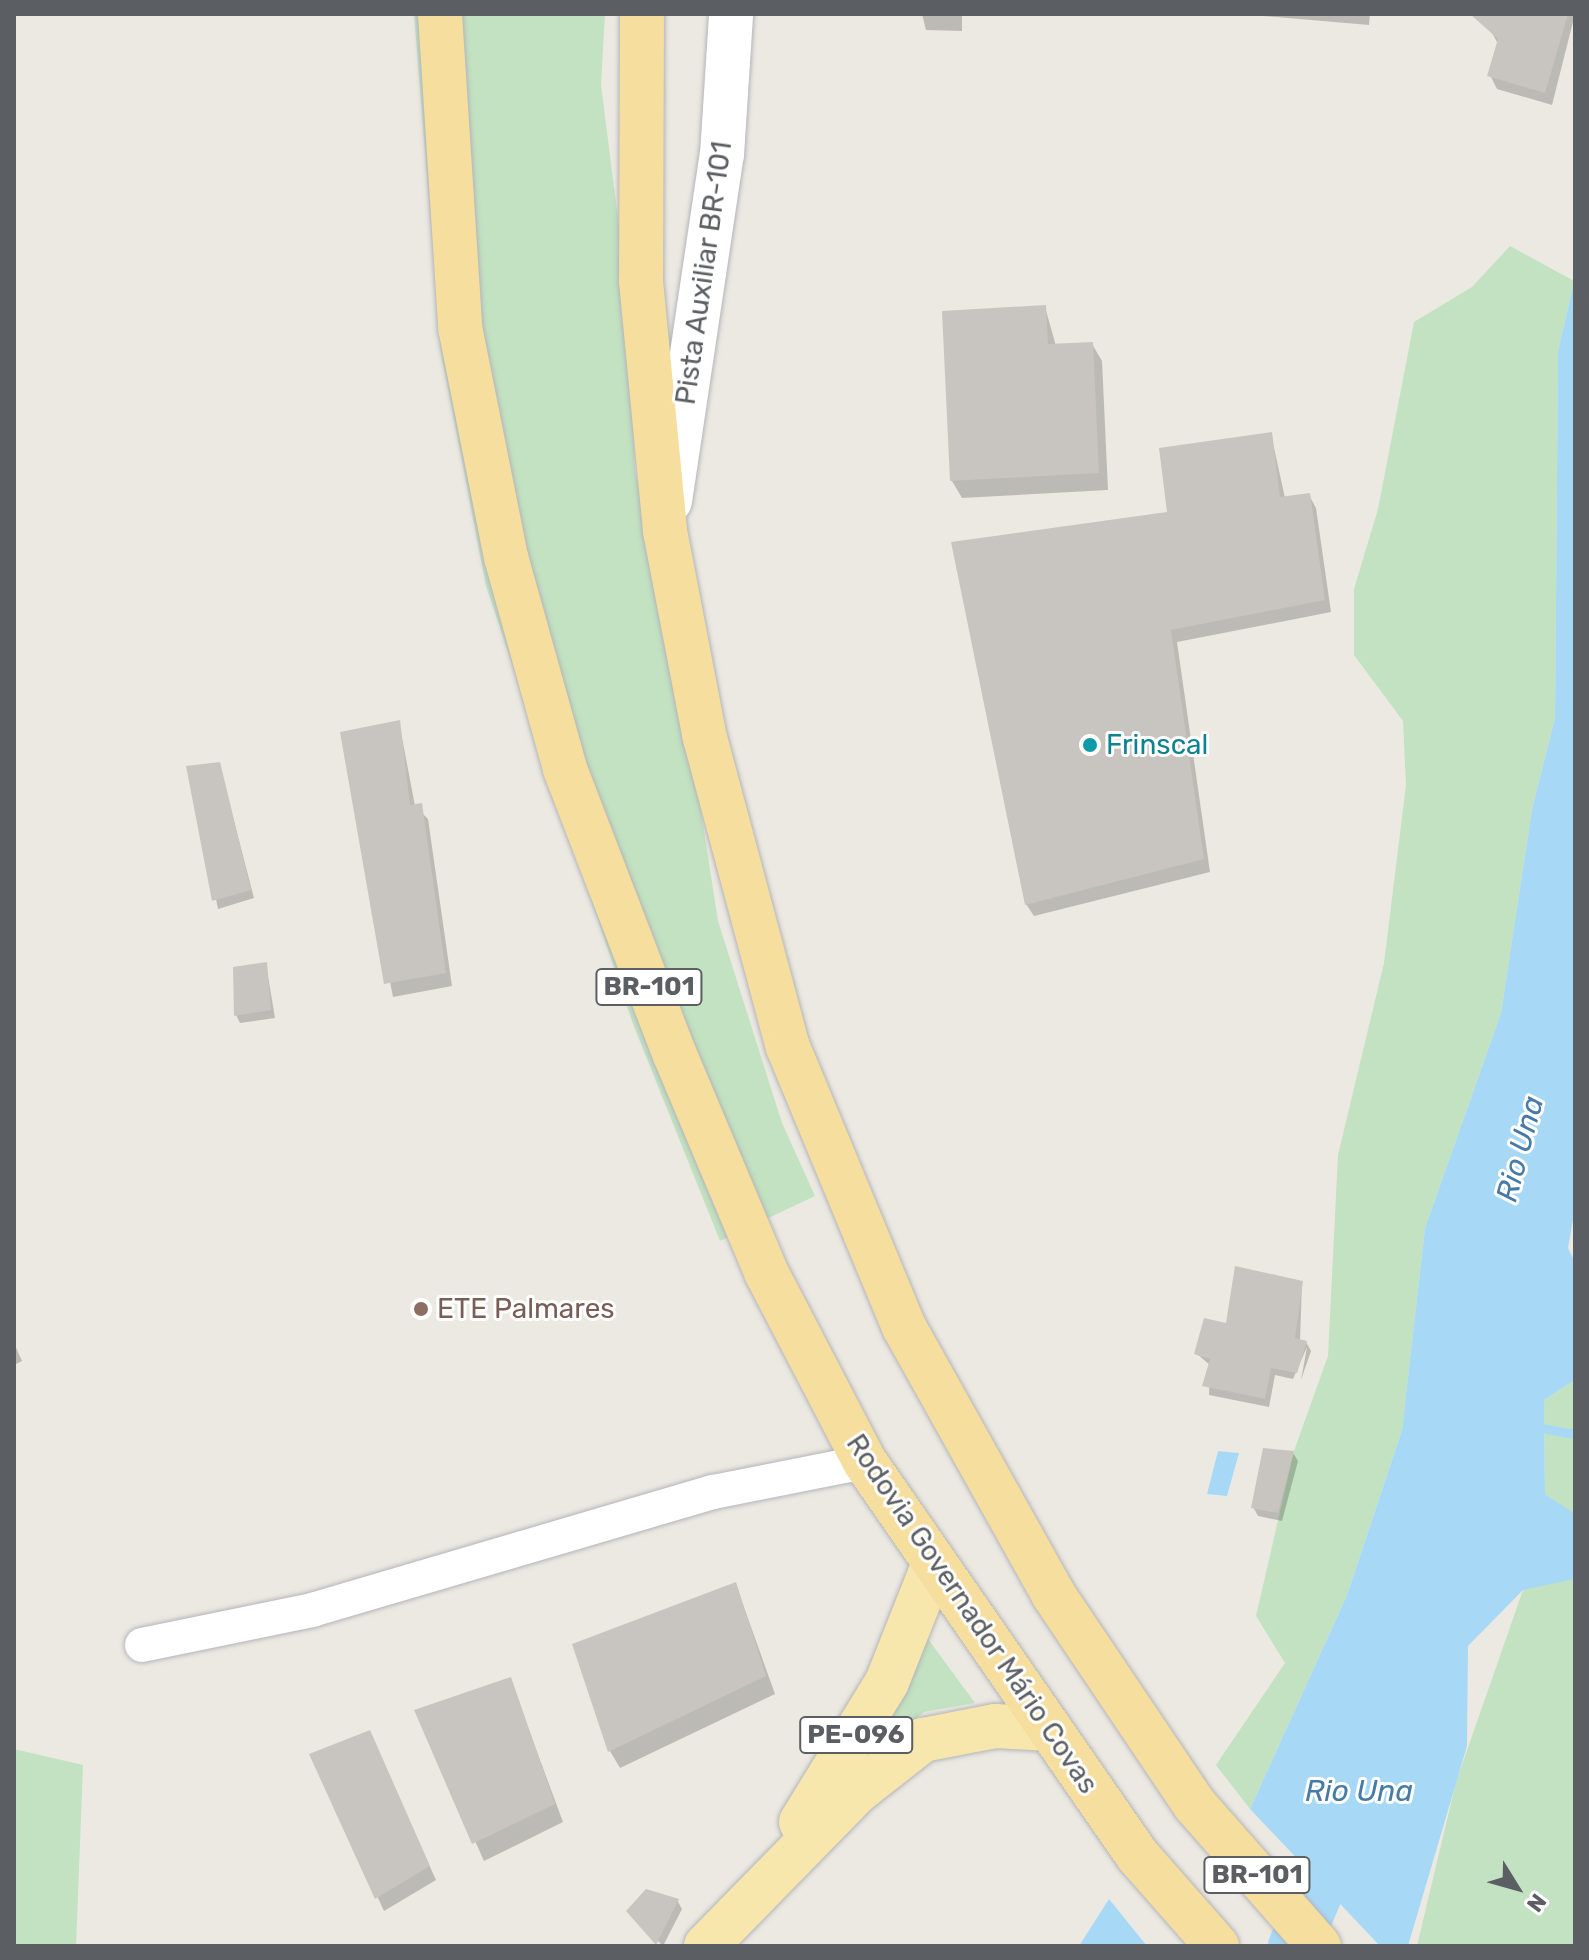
<!DOCTYPE html>
<meta charset="utf-8">
<style>
body{margin:0}
#map{position:relative;width:1589px;height:1960px;overflow:hidden;background:#ece9e2;font-family:Rubik,sans-serif}
div>[style]{position:absolute}
.green>*{inset:0;background:#c2e2c1}
.water>*{inset:0;background:#a7d9f7}
.shadow>*{inset:0;background:#0003}
.stream>*{height:9px;margin:-4.5px;padding:0 4.5px;transform-origin:4.5px;border-radius:4.5px;background:#a7d9f7}
.river>*{height:52px;margin:-26px;padding:0 26px;transform-origin:26px;border-radius:26px;background:#a7d9f7}
.building>*{inset:0;background:#c8c4c0}
.roads{filter:drop-shadow(0 0 2px #b3b5b9) drop-shadow(0 0 2px #b3b5b9)}
.minor>*{height:34px;margin:-17px;padding:0 17px;transform-origin:17px;border-radius:17px;background:#fff}
.secondary>*{height:44px;margin:-22px;padding:0 22px;transform-origin:22px;border-radius:22px;background:#fff}
.primary>*{height:44px;margin:-22px;padding:0 22px;transform-origin:22px;border-radius:22px;background:#f8e7ac}
.trunk>*{height:44px;margin:-22px;padding:0 22px;transform-origin:22px;border-radius:22px;background:#f6de9f}
.dots>*{width:22px;height:22px;translate:-50% -50%;box-sizing:border-box;border:4px solid #fff;border-radius:50%}
span{translate:-50% -50%;white-space:nowrap;text-align:center;line-height:1.15;-webkit-text-stroke:6px #fff;paint-order:stroke}
.shield-label span{padding:2px 6px;background:#fff;border:2px solid;border-radius:6px;-webkit-text-stroke-width:0}
.shield-label{font-size:26px;color:#5b5e62;font-weight:700}
.street-label{font-size:28px;color:#5b5e62}
.culture-label{font-size:28px;color:#0d838f}
.left{translate:0 -50%;text-align:left}
.education-label{font-size:28px;color:#785e54}
.water-label{font-size:30px;color:#467aa7;font-style:italic}
.frame{position:absolute;inset:0;border:16px solid #5b5e62;pointer-events:none}
.north{position:absolute;left:1477px;top:1848px;width:80px;height:80px;-webkit-text-stroke:6px #fff;paint-order:stroke;rotate:127deg;font-size:22px;font-weight:700;line-height:32px;text-align:center;color:#5b5e62}
.north::after{content:'';display:block;margin:auto;width:28px;height:36px;background:#5b5e62;clip-path:polygon(50% 0,100% 100%,50% 72%,0 100%)}
</style>
<div id="map">
<div class="green">
<div style="clip-path:polygon(414px 14px,605px 14px,601px 85px,628px 297px,635px 471px,688px 728px,718px 921px,782px 1123px,815px 1196px,720px 1241px,633px 1024px,486px 586px,441px 352px)"></div>
<div style="clip-path:polygon(1510px 246px,1574px 281px,1558px 351px,1555px 718px,1532px 809px,1501px 1013px,1425px 1228px,1402px 1430px,1347px 1595px,1250px 1809px,1216px 1765px,1285px 1663px,1256px 1616px,1294px 1451px,1328px 1356px,1338px 1155px,1384px 963px,1406px 785px,1403px 721px,1354px 655px,1354px 589px,1378px 509px,1414px 322px,1472px 287px)"></div>
<div style="clip-path:polygon(1575px 1380px,1575px 1515px,1545px 1494px,1544px 1400px)"></div>
<div style="clip-path:polygon(1575px 1572px,1575px 1946px,1417px 1946px,1456px 1782px,1523px 1590px)"></div>
<div style="clip-path:polygon(920px 1628px,975px 1703px,924px 1712px,846px 1777px)"></div>
<div style="clip-path:polygon(14px 1749px,83px 1765px,76px 1946px,14px 1946px)"></div>
</div>
<div class="water">
<div style="clip-path:polygon(1575px 277px,1575px 1209px,1568px 1248px,1575px 1262px,1575px 1380px,1544px 1400px,1545px 1494px,1575px 1514px,1575px 1579px,1523px 1590px,1468px 1646px,1467px 1746px,1408px 1946px,1380px 1946px,1250px 1809px,1347px 1595px,1402px 1430px,1425px 1228px,1501px 1013px,1532px 809px,1555px 718px,1558px 351px)"></div>
<div style="clip-path:polygon(1218px 1451px,1239px 1453px,1227px 1496px,1207px 1494px)"></div>
<div style="clip-path:polygon(1109px 1899px,1147px 1946px,1079px 1946px)"></div>
</div>
<div class="shadow">
<div style="clip-path:polygon(922px 14px,962px 14px,962px 31px,926px 30px)"></div>
<div style="clip-path:polygon(1240px 14px,1370px 14px,1369px 25px)"></div>
<div style="clip-path:polygon(1482px 14px,1575px 14px,1552px 105px,1497px 89px,1490px 75px,1498px 44px)"></div>
<div style="clip-path:polygon(1045px 307px,1056px 346px,1092px 344px,1102px 361px,1108px 490px,962px 498px,952px 481px)"></div>
<div style="clip-path:polygon(1271px 434px,1285px 498px,1309px 495px,1316px 508px,1331px 612px,1177px 642px,1210px 872px,1034px 916px,1026px 904px,1170px 514px)"></div>
<div style="clip-path:polygon(399px 722px,415px 806px,428px 819px,452px 986px,393px 997px,342px 733px)"></div>
<div style="clip-path:polygon(219px 764px,254px 898px,218px 909px,189px 767px)"></div>
<div style="clip-path:polygon(266px 964px,275px 1018px,240px 1023px,236px 1015px)"></div>
<div style="clip-path:polygon(1302px 1283px,1300px 1341px,1306px 1342px,1311px 1351px,1301px 1380px,1307px 1347px,1293px 1379px,1275px 1375px,1269px 1407px,1209px 1395px,1210px 1365px,1197px 1354px,1228px 1325px)"></div>
<div style="clip-path:polygon(14px 1343px,22px 1361px,14px 1365px)"></div>
<div style="clip-path:polygon(1293px 1453px,1298px 1461px,1282px 1521px,1258px 1516px,1253px 1507px)"></div>
<div style="clip-path:polygon(736px 1585px,775px 1694px,620px 1768px,610px 1751px)"></div>
<div style="clip-path:polygon(510px 1679px,563px 1822px,484px 1861px,417px 1711px)"></div>
<div style="clip-path:polygon(369px 1732px,436px 1880px,384px 1911px,312px 1755px)"></div>
<div style="clip-path:polygon(677px 1900px,682px 1909px,663px 1946px,628px 1911px)"></div>
</div>
<div class="stream">
<div style="left:1535px;top:1427px;width:41px;rotate:9.9deg"></div>
</div>
<div class="river">
<div style="left:1294px;top:1946px;width:138px;rotate:-66.6deg"></div>
</div>
<div class="building">
<div style="clip-path:polygon(1470px 14px,1568px 14px,1545px 93px,1487px 76px,1498px 39px)"></div>
<div style="clip-path:polygon(1046px 305px,1048px 344px,1093px 342px,1099px 473px,950px 481px,942px 311px)"></div>
<div style="clip-path:polygon(1272px 432px,1280px 497px,1310px 493px,1325px 600px,1171px 630px,1204px 859px,1025px 905px,951px 542px,1167px 512px,1159px 448px)"></div>
<div style="clip-path:polygon(400px 720px,410px 805px,422px 803px,446px 973px,384px 984px,340px 732px)"></div>
<div style="clip-path:polygon(220px 762px,251px 890px,212px 901px,186px 766px)"></div>
<div style="clip-path:polygon(267px 962px,271px 1010px,234px 1016px,233px 967px)"></div>
<div style="clip-path:polygon(1235px 1266px,1303px 1281px,1295px 1338px,1307px 1341px,1297px 1373px,1271px 1368px,1265px 1399px,1202px 1386px,1210px 1359px,1194px 1354px,1204px 1318px,1226px 1323px)"></div>
<div style="clip-path:polygon(1263px 1448px,1294px 1451px,1278px 1513px,1251px 1508px)"></div>
<div style="clip-path:polygon(736px 1582px,766px 1676px,608px 1752px,572px 1644px)"></div>
<div style="clip-path:polygon(511px 1677px,555px 1804px,472px 1844px,414px 1710px)"></div>
<div style="clip-path:polygon(370px 1730px,430px 1866px,375px 1899px,309px 1754px)"></div>
<div style="clip-path:polygon(646px 1889px,679px 1899px,656px 1945px,626px 1911px)"></div>
</div>
<div class="roads">
<div class="minor">
<div style="left:142px;top:1645px;width:174px;rotate:-11.6deg"></div>
<div style="left:312px;top:1610px;width:418px;rotate:-16.4deg"></div>
<div style="left:713px;top:1492px;width:155px;rotate:-11.2deg"></div>
</div>
<div class="secondary">
<div style="left:670px;top:501px;width:350px;rotate:-81.5deg"></div>
<div style="left:722px;top:155px;width:141px;rotate:-86.3deg"></div>
</div>
<div class="primary">
<div style="left:801px;top:1822px;width:164px;rotate:-58.4deg"></div>
<div style="left:887px;top:1682px;width:125px;rotate:-68.4deg"></div>
<div style="left:706px;top:1946px;width:217px;rotate:-45.6deg"></div>
<div style="left:858px;top:1791px;width:83px;rotate:-38.1deg"></div>
<div style="left:923px;top:1740px;width:73px;rotate:-11deg"></div>
<div style="left:995px;top:1726px;width:55px;rotate:3.1deg"></div>
</div>
<div class="trunk">
<div style="left:440px;top:14px;width:314px;rotate:86.3deg"></div>
<div style="left:460px;top:327px;width:235px;rotate:78.7deg"></div>
<div style="left:506px;top:557px;width:220px;rotate:74.4deg"></div>
<div style="left:565px;top:769px;width:306px;rotate:69deg"></div>
<div style="left:675px;top:1055px;width:235px;rotate:67.2deg"></div>
<div style="left:766px;top:1272px;width:214px;rotate:62.5deg"></div>
<div style="left:865px;top:1462px;width:479px;rotate:55.3deg"></div>
<div style="left:1138px;top:1856px;width:120px;rotate:48.7deg"></div>
<div style="left:642px;top:14px;width:267px;rotate:90.2deg"></div>
<div style="left:641px;top:281px;width:251px;rotate:84.5deg"></div>
<div style="left:665px;top:531px;width:211px;rotate:79.1deg"></div>
<div style="left:705px;top:738px;width:320px;rotate:75deg"></div>
<div style="left:788px;top:1047px;width:303px;rotate:67.5deg"></div>
<div style="left:904px;top:1327px;width:306px;rotate:60.8deg"></div>
<div style="left:1053px;top:1594px;width:254px;rotate:56.1deg"></div>
<div style="left:1195px;top:1805px;width:188px;rotate:48.7deg"></div>
</div>
</div>
<div class="dots">
<div style="left:1090px;top:745px;background:#0f9aa8"></div>
<div style="left:421px;top:1309px;background:#8d6e63"></div>
</div>
<div class="shield-label">
<span style="left:649px;top:987px">BR-101</span>
<span style="left:856px;top:1735px">PE-096</span>
<span style="left:1257px;top:1875px">BR-101</span>
</div>
<div class="street-label">
<span style="left:704px;top:273px;rotate:-82deg">Pista Auxiliar BR-101</span>
<span style="left:972px;top:1614px;rotate:56deg">Rodovia Governador Mário Covas</span>
</div>
<div class="culture-label">
<span class="left" style="left:1106px;top:745px">Frinscal</span>
</div>
<div class="education-label">
<span class="left" style="left:437px;top:1309px">ETE Palmares</span>
</div>
<div class="water-label">
<span style="left:1520px;top:1149px;rotate:-75deg">Rio Una</span>
<span style="left:1359px;top:1791px">Rio Una</span>
</div>
<div class="frame"></div>
<div class="north">N</div>
</div>
